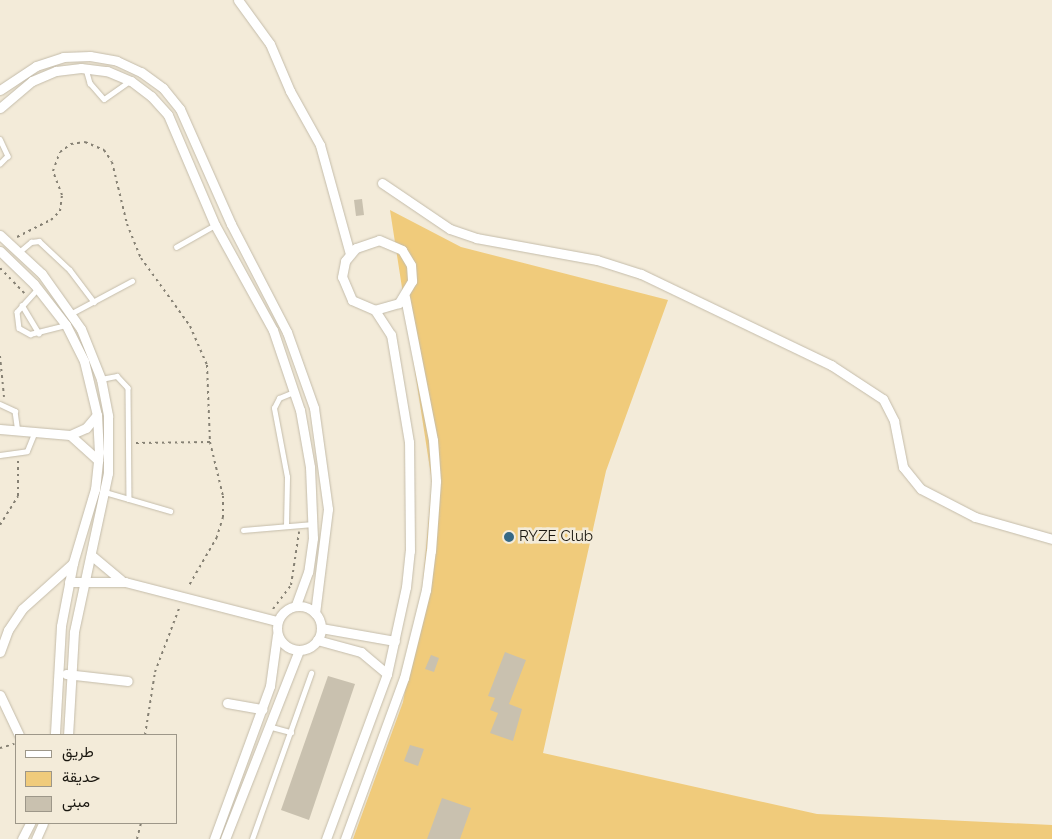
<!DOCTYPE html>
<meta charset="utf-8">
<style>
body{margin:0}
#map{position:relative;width:1052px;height:839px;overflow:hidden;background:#f3ebd9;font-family:Raleway,Vazirmatn,sans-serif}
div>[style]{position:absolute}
.green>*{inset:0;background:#f0cb7b}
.building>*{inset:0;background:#c9c1af}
.path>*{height:2px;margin-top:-1px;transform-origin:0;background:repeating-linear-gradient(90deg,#868174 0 2.5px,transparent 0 6.5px)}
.roads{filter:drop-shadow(0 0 1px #c4bcaa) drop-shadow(0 0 1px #c4bcaa)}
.lane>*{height:4.5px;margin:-2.25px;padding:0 2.25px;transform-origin:2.25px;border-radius:2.25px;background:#fff}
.street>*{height:9px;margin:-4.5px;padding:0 4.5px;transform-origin:4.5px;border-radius:4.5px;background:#fff}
.street>.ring{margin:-4.5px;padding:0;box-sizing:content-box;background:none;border:9px solid #fff;border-radius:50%}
.dots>*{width:14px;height:14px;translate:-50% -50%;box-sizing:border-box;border:2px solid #f3ebd9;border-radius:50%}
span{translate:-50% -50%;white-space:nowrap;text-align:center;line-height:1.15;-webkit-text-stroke:5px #f3ebd9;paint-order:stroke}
.poi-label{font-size:15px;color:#1b1811}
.left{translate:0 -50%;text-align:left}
.legend{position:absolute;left:15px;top:734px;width:162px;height:90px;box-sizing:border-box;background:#f3ebd9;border:1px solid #9d9789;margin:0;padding:6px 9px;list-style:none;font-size:15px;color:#1b1811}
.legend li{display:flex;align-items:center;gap:10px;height:25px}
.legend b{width:25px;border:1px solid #9d9789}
</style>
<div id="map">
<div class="green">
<div style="clip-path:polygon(390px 210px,461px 247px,668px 300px,606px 471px,543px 753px,817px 814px,1052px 825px,1052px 839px,353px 839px,403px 702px,422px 593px,432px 482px)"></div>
</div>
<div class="building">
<div style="clip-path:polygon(362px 199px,364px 215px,356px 216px,354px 200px)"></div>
<div style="clip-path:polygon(505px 652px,526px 660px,509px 704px,522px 709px,513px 741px,490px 733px,498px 713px,490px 710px,495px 698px,488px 696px)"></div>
<div style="clip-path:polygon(431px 655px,439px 658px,434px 672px,425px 669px)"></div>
<div style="clip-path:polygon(328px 676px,355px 684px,309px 820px,281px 810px)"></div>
<div style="clip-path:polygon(410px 745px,424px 749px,418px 766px,404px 761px)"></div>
<div style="clip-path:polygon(442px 798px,471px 808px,460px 839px,427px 839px)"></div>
</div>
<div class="path">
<div style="left:17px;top:237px;width:38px;rotate:-27deg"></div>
<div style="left:51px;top:220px;width:13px;rotate:-45deg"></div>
<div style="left:60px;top:211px;width:16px;rotate:-83deg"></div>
<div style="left:62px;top:195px;width:26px;rotate:-111deg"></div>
<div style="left:53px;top:171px;width:20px;rotate:-70deg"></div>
<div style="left:60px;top:152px;width:14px;rotate:-36deg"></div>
<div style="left:71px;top:144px;width:14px;rotate:-8deg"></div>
<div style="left:85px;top:142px;width:21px;rotate:23deg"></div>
<div style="left:104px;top:150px;width:14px;rotate:56deg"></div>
<div style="left:112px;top:162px;width:64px;rotate:76.4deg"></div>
<div style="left:127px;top:224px;width:37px;rotate:68deg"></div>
<div style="left:141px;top:258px;width:84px;rotate:54.2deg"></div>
<div style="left:190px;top:326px;width:43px;rotate:66.4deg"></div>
<div style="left:207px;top:365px;width:77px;rotate:87.8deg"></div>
<div style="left:210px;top:442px;width:56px;rotate:76.5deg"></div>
<div style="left:223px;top:496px;width:21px;rotate:90deg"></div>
<div style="left:223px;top:517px;width:21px;rotate:107deg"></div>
<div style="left:217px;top:537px;width:58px;rotate:120.1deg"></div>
<div style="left:0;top:268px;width:35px;rotate:46deg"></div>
<div style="left:0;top:356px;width:41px;rotate:84.4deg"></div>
<div style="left:136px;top:443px;width:74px;rotate:-0.8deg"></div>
<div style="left:0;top:525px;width:34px;rotate:-58deg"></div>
<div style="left:18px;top:496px;width:35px;rotate:-90deg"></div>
<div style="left:273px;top:609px;width:30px;rotate:-53deg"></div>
<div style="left:291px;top:585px;width:54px;rotate:-81.4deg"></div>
<div style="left:145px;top:735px;width:64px;rotate:-81deg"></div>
<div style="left:155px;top:672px;width:71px;rotate:-69.3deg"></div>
<div style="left:0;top:748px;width:15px;rotate:-16deg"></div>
<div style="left:137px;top:839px;width:16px;rotate:-76deg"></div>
</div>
<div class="roads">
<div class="lane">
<div style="left:86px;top:69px;width:15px;rotate:74deg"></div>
<div style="left:90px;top:83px;width:21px;rotate:49deg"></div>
<div style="left:104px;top:99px;width:32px;rotate:-35deg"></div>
<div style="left:0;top:139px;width:19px;rotate:65deg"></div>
<div style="left:8px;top:156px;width:11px;rotate:135deg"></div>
<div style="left:176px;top:247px;width:45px;rotate:-29.4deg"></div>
<div style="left:18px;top:253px;width:17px;rotate:-40deg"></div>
<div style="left:31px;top:242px;width:8px;rotate:-7deg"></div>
<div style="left:39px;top:241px;width:42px;rotate:43.1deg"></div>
<div style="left:70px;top:270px;width:40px;rotate:53deg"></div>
<div style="left:38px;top:289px;width:31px;rotate:132deg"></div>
<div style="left:17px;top:312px;width:16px;rotate:83deg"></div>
<div style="left:19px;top:328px;width:13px;rotate:29deg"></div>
<div style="left:30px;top:334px;width:37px;rotate:-14deg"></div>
<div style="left:22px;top:305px;width:33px;rotate:59deg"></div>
<div style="left:72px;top:313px;width:68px;rotate:-28.1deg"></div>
<div style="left:101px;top:379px;width:16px;rotate:-11deg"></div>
<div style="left:117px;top:376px;width:16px;rotate:47deg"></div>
<div style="left:128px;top:388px;width:111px;rotate:89.5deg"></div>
<div style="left:0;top:404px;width:17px;rotate:25deg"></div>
<div style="left:15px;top:411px;width:21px;rotate:82deg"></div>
<div style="left:0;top:455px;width:27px;rotate:-8deg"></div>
<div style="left:27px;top:451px;width:18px;rotate:-68deg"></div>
<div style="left:105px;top:492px;width:68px;rotate:16.3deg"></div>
<div style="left:286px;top:526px;width:49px;rotate:-88.8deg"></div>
<div style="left:287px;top:477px;width:70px;rotate:-100.7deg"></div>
<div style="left:274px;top:408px;width:11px;rotate:-63deg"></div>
<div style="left:279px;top:398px;width:16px;rotate:-22deg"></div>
<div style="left:243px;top:530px;width:70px;rotate:-4.9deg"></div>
<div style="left:268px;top:726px;width:24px;rotate:15deg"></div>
<div style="left:252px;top:839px;width:176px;rotate:-70.4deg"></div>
</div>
<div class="street">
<div style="left:238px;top:0;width:54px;rotate:54deg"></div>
<div style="left:270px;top:44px;width:51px;rotate:66.9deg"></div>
<div style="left:290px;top:91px;width:62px;rotate:60.9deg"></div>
<div style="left:320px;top:145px;width:113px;rotate:74.6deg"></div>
<div style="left:0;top:90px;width:43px;rotate:-33.7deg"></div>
<div style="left:36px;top:66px;width:28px;rotate:-18deg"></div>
<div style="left:63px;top:57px;width:27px;rotate:-2deg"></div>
<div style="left:90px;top:56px;width:27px;rotate:10deg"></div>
<div style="left:117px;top:61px;width:26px;rotate:25deg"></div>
<div style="left:141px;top:72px;width:27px;rotate:36deg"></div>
<div style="left:163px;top:88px;width:27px;rotate:51deg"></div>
<div style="left:180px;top:109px;width:126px;rotate:66.1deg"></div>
<div style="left:231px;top:224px;width:122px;rotate:62.6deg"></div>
<div style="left:287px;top:332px;width:81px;rotate:70.4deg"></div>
<div style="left:314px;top:408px;width:102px;rotate:82.1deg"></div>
<div style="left:328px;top:509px;width:105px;rotate:97.1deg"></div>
<div style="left:0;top:108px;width:42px;rotate:-40.2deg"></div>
<div style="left:32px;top:81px;width:26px;rotate:-23deg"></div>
<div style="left:56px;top:71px;width:25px;rotate:-7deg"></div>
<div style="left:81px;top:68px;width:26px;rotate:7deg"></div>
<div style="left:107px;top:71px;width:26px;rotate:23deg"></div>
<div style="left:131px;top:81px;width:25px;rotate:37deg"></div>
<div style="left:151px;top:96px;width:25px;rotate:48deg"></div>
<div style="left:168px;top:115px;width:120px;rotate:66.9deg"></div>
<div style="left:215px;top:225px;width:120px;rotate:61.1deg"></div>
<div style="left:273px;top:330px;width:84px;rotate:71.4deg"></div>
<div style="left:300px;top:410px;width:58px;rotate:80deg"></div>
<div style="left:310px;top:467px;width:71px;rotate:87.6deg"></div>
<div style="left:313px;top:538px;width:34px;rotate:98deg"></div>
<div style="left:308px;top:572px;width:35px;rotate:110deg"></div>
<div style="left:382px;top:183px;width:82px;rotate:34.1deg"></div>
<div style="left:450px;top:229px;width:28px;rotate:19deg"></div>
<div style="left:476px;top:238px;width:123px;rotate:10.3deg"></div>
<div style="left:597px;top:260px;width:46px;rotate:17.7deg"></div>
<div style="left:641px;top:274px;width:211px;rotate:25.6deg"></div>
<div style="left:831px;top:365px;width:62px;rotate:33.2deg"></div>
<div style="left:883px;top:399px;width:25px;rotate:63deg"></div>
<div style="left:894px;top:421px;width:47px;rotate:78.9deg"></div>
<div style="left:903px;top:467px;width:28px;rotate:51deg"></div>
<div style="left:921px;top:489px;width:61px;rotate:27.4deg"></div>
<div style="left:975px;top:517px;width:80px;rotate:15.9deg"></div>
<div style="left:0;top:235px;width:57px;rotate:42.9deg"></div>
<div style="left:42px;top:274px;width:67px;rotate:54.7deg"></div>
<div style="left:81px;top:329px;width:54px;rotate:68.2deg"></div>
<div style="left:101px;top:379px;width:38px;rotate:79deg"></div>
<div style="left:108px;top:416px;width:57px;rotate:90deg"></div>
<div style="left:108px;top:473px;width:163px;rotate:102.1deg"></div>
<div style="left:74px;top:632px;width:103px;rotate:93.3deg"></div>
<div style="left:0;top:251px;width:47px;rotate:44.1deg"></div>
<div style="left:34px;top:284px;width:52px;rotate:52deg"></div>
<div style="left:66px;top:325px;width:40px;rotate:63.4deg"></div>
<div style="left:84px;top:361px;width:56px;rotate:76.5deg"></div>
<div style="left:97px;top:415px;width:37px;rotate:87deg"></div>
<div style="left:99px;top:452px;width:37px;rotate:96deg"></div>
<div style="left:95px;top:489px;width:77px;rotate:106.6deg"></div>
<div style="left:73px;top:563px;width:64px;rotate:100.8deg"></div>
<div style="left:61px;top:626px;width:109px;rotate:93.2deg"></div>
<div style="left:0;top:429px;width:70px;rotate:4.9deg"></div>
<div style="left:70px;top:435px;width:17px;rotate:-24deg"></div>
<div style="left:86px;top:428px;width:17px;rotate:-50deg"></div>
<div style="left:70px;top:435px;width:38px;rotate:42deg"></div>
<div style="left:91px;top:555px;width:39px;rotate:40deg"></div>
<div style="left:69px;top:582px;width:56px"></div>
<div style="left:125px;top:582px;width:157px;rotate:14.4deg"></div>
<div class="ring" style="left:277px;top:606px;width:35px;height:35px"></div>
<div style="left:321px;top:628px;width:75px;rotate:10deg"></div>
<div style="left:317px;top:640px;width:46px;rotate:15.3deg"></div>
<div style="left:361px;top:652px;width:34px;rotate:40deg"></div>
<div style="left:0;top:652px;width:23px;rotate:-70deg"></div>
<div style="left:8px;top:630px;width:25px;rotate:-56deg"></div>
<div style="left:22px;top:609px;width:69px;rotate:-42deg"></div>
<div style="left:66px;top:674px;width:62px;rotate:6.4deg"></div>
<div style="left:0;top:695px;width:44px;rotate:64.6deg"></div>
<div style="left:227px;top:703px;width:36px;rotate:10deg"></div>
<div style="left:22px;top:839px;width:18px;rotate:-63deg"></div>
<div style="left:36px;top:839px;width:17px;rotate:-66deg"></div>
<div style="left:214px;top:839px;width:163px;rotate:-69.9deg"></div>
<div style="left:270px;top:686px;width:51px;rotate:-82.2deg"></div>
<div style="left:225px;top:839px;width:203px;rotate:-68.6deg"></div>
<div style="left:326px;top:839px;width:176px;rotate:-69.7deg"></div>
<div style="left:387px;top:674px;width:89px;rotate:-77.7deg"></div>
<div style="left:406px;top:587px;width:36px;rotate:-84deg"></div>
<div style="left:410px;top:551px;width:109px;rotate:-90.5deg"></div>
<div style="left:409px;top:442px;width:109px;rotate:-99.5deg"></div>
<div style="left:391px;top:335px;width:30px;rotate:-123deg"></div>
<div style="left:375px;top:310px;width:25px;rotate:-157deg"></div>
<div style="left:352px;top:300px;width:25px;rotate:-113deg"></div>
<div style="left:342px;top:277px;width:16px;rotate:-79deg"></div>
<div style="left:345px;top:261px;width:17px;rotate:-50deg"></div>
<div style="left:356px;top:248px;width:24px;rotate:-19deg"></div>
<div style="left:379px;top:240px;width:25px;rotate:23deg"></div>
<div style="left:402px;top:250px;width:17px;rotate:59deg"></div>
<div style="left:411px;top:265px;width:16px;rotate:86deg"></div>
<div style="left:412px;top:281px;width:26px;rotate:121deg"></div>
<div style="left:399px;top:303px;width:25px;rotate:164deg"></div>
<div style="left:345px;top:839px;width:171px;rotate:-69.9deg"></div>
<div style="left:404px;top:678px;width:91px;rotate:-76deg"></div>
<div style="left:426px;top:590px;width:39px;rotate:-83deg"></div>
<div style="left:431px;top:551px;width:70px;rotate:-85.9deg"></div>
<div style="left:436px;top:481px;width:41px;rotate:-94.2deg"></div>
<div style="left:433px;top:440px;width:146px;rotate:-101.1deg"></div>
</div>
</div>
<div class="dots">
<div style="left:509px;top:537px;background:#356885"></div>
</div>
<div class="poi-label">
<span class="left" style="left:519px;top:537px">RYZE Club</span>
</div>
<ul class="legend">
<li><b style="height:6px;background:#fff"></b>طريق</li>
<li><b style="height:14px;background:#f0cb7b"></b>حديقة</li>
<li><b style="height:14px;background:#c9c1af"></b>مبنى</li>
</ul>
</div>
